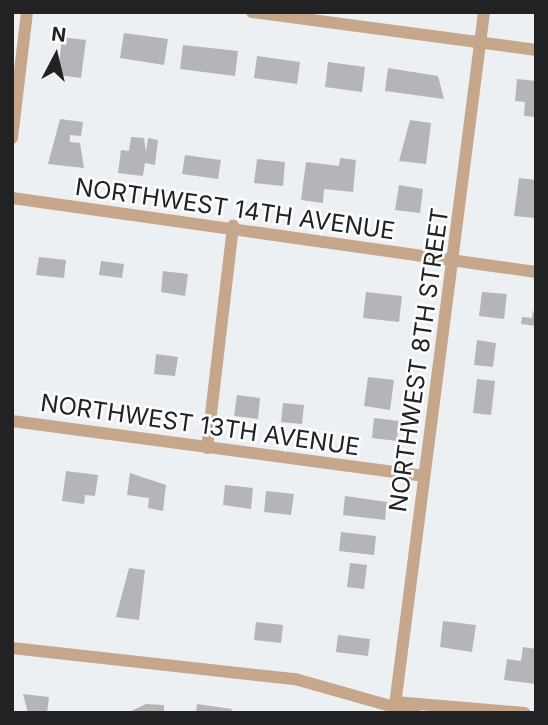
<!DOCTYPE html>
<style>
body{margin:0}
#map{position:relative;width:548px;height:725px;overflow:hidden;background:#edf0f3;font-family:Inter,sans-serif}
div>[style]{position:absolute}
.building>*{inset:0;background:#b3b5b8}
.minor>*{height:12px;margin:-6px;padding:0 6px;transform-origin:6px;border-radius:6px;background:#c6a78b}
span{translate:-50% -50%;white-space:nowrap;text-align:center;line-height:1.15;-webkit-text-stroke:5px #fcfdff;paint-order:stroke}
.street-label{font-size:24px;color:#212223}
.frame{position:absolute;inset:0;border:14px solid #212223;pointer-events:none}
.north{position:absolute;left:21px;top:21px;width:70px;height:70px;-webkit-text-stroke:5px #fcfdff;paint-order:stroke;rotate:7deg;font-size:19px;font-weight:700;line-height:28px;text-align:center;color:#212223}
.north::after{content:'';display:block;margin:auto;width:24px;height:32px;background:#212223;clip-path:polygon(50% 0,100% 100%,50% 72%,0 100%)}
</style>
<div id="map">
<div class="building">
<div style="clip-path:polygon(124px 33px,168px 39px,164px 65px,120px 58px)"></div>
<div style="clip-path:polygon(62px 37px,86px 40px,81px 78px,58px 75px)"></div>
<div style="clip-path:polygon(183px 45px,238px 51px,235px 76px,180px 69px)"></div>
<div style="clip-path:polygon(257px 56px,300px 62px,297px 84px,254px 78px)"></div>
<div style="clip-path:polygon(328px 62px,365px 67px,362px 92px,325px 87px)"></div>
<div style="clip-path:polygon(388px 68px,438px 76px,444px 99px,385px 91px)"></div>
<div style="clip-path:polygon(517px 79px,536px 81px,536px 117px,524px 116px,525px 102px,515px 101px)"></div>
<div style="clip-path:polygon(60px 119px,83px 122px,81px 136px,70px 135px,70px 142px,80px 143px,84px 168px,48px 164px)"></div>
<div style="clip-path:polygon(410px 120px,431px 123px,426px 164px,399px 161px)"></div>
<div style="clip-path:polygon(131px 137px,144px 138px,146px 152px,148px 138px,158px 140px,155px 165px,145px 163px,143px 176px,118px 173px,121px 150px,129px 151px)"></div>
<div style="clip-path:polygon(185px 155px,221px 160px,218px 179px,182px 174px)"></div>
<div style="clip-path:polygon(340px 158px,356px 160px,353px 192px,324px 189px,323px 203px,301px 200px,306px 162px,339px 166px)"></div>
<div style="clip-path:polygon(257px 159px,285px 162px,283px 186px,254px 183px)"></div>
<div style="clip-path:polygon(519px 178px,536px 180px,536px 218px,514px 216px)"></div>
<div style="clip-path:polygon(399px 185px,423px 189px,420px 213px,395px 210px)"></div>
<div style="clip-path:polygon(39px 257px,66px 260px,64px 278px,36px 275px)"></div>
<div style="clip-path:polygon(101px 261px,124px 264px,122px 278px,99px 275px)"></div>
<div style="clip-path:polygon(163px 271px,188px 274px,185px 296px,161px 292px)"></div>
<div style="clip-path:polygon(366px 292px,402px 296px,399px 322px,363px 318px)"></div>
<div style="clip-path:polygon(482px 292px,507px 294px,504px 319px,479px 316px)"></div>
<div style="clip-path:polygon(533px 309px,536px 326px,521px 324px,522px 317px,532px 318px)"></div>
<div style="clip-path:polygon(477px 340px,496px 343px,493px 367px,474px 365px)"></div>
<div style="clip-path:polygon(156px 354px,178px 357px,175px 376px,154px 374px)"></div>
<div style="clip-path:polygon(368px 377px,394px 380px,390px 410px,364px 406px)"></div>
<div style="clip-path:polygon(477px 379px,495px 381px,491px 415px,473px 413px)"></div>
<div style="clip-path:polygon(237px 395px,260px 398px,258px 419px,234px 416px)"></div>
<div style="clip-path:polygon(283px 403px,304px 405px,302px 424px,281px 422px)"></div>
<div style="clip-path:polygon(374px 418px,399px 421px,397px 441px,372px 438px)"></div>
<div style="clip-path:polygon(66px 471px,98px 475px,95px 496px,85px 495px,84px 504px,62px 501px)"></div>
<div style="clip-path:polygon(130px 473px,166px 485px,163px 511px,148px 508px,149px 498px,127px 495px)"></div>
<div style="clip-path:polygon(225px 485px,253px 488px,251px 509px,223px 505px)"></div>
<div style="clip-path:polygon(266px 491px,294px 494px,291px 515px,264px 512px)"></div>
<div style="clip-path:polygon(345px 496px,387px 502px,385px 520px,343px 515px)"></div>
<div style="clip-path:polygon(341px 532px,376px 536px,374px 555px,339px 551px)"></div>
<div style="clip-path:polygon(350px 563px,367px 565px,364px 589px,347px 587px)"></div>
<div style="clip-path:polygon(129px 568px,145px 570px,139px 620px,116px 617px)"></div>
<div style="clip-path:polygon(443px 621px,476px 625px,472px 652px,440px 647px)"></div>
<div style="clip-path:polygon(256px 622px,283px 625px,281px 643px,254px 640px)"></div>
<div style="clip-path:polygon(338px 635px,370px 639px,368px 656px,336px 652px)"></div>
<div style="clip-path:polygon(523px 647px,536px 649px,536px 684px,504px 680px,507px 659px,521px 661px)"></div>
<div style="clip-path:polygon(23px 694px,49px 697px,47px 713px,28px 713px)"></div>
<div style="clip-path:polygon(146px 704px,164px 705px,164px 713px,127px 713px)"></div>
<div style="clip-path:polygon(197px 704px,232px 709px,231px 713px,196px 713px)"></div>
</div>
<div class="minor">
<div style="left:252px;top:12px;width:287px;rotate:7.6deg"></div>
<div style="left:12px;top:138px;width:127px;rotate:-83.2deg"></div>
<div style="left:12px;top:198px;width:529px;rotate:8.04deg"></div>
<div style="left:12px;top:421px;width:416px;rotate:7.6deg"></div>
<div style="left:207px;top:448px;width:224px;rotate:-83.3deg"></div>
<div style="left:12px;top:648px;width:285px;rotate:6.3deg"></div>
<div style="left:295px;top:679px;width:125px;rotate:15.8deg"></div>
<div style="left:395px;top:702px;width:130px;rotate:4.8deg"></div>
<div style="left:394px;top:713px;width:707px;rotate:-82.68deg"></div>
</div>
<div class="street-label">
<span style="left:235px;top:209px;rotate:8deg">NORTHWEST 14TH AVENUE</span>
<span style="left:419px;top:360px;rotate:-82deg">NORTHWEST 8TH STREET</span>
<span style="left:200px;top:425px;rotate:8deg">NORTHWEST 13TH AVENUE</span>
</div>
<div class="frame"></div>
<div class="north">N</div>
</div>
